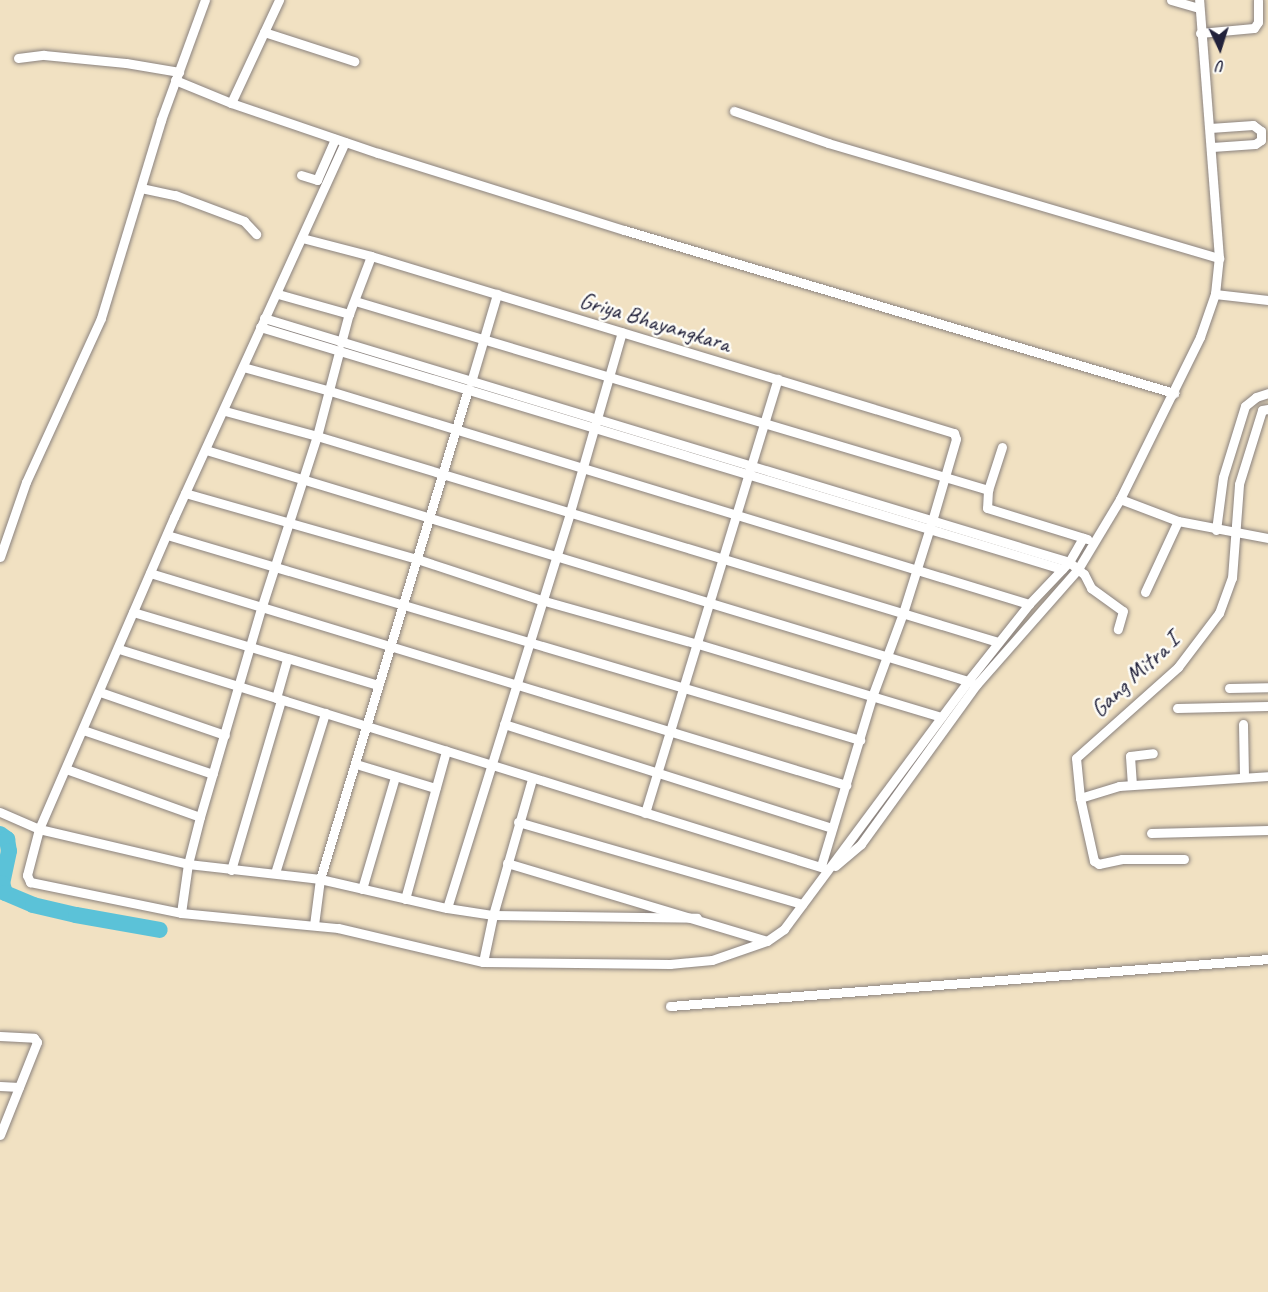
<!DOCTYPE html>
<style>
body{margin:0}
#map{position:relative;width:1268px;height:1292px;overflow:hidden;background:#f1e1c2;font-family:Caveat,sans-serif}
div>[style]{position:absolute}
.river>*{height:16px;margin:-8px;padding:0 8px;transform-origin:8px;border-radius:8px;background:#5bc2d8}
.roads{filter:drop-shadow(0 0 2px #8a827e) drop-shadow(0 0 2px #8a827e)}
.minor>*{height:9px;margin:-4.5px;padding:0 4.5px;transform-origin:4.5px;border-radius:4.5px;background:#fff}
span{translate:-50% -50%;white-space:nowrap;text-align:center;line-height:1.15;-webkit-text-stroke:5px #fdfcf7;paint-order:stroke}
.street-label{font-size:24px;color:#22223b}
.north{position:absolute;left:1190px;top:18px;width:60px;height:60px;-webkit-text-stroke:4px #fdfcf7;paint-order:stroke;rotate:176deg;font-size:16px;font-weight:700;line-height:24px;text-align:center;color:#22223b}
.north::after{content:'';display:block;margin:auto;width:21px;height:27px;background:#22223b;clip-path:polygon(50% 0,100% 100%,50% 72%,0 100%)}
</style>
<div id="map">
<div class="river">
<div style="left:0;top:834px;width:9px;rotate:36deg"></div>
<div style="left:7px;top:839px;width:12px;rotate:81deg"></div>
<div style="left:9px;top:851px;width:33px;rotate:102deg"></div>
<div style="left:2px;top:883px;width:10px;rotate:73deg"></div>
<div style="left:5px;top:893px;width:30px;rotate:23deg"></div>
<div style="left:33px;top:905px;width:44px;rotate:13.1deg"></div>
<div style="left:76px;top:915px;width:85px;rotate:10.1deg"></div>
</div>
<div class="roads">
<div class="minor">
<div style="left:1171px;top:0;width:29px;rotate:16deg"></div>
<div style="left:264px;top:32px;width:95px;rotate:17.9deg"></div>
<div style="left:1200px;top:33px;width:54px;rotate:-5.3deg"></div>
<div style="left:1254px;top:28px;width:7px;rotate:-56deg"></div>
<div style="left:1258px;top:22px;width:22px;rotate:-90deg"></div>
<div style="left:18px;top:58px;width:26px;rotate:-7deg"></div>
<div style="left:44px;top:55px;width:82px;rotate:5.6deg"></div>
<div style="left:126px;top:63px;width:54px;rotate:9.6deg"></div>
<div style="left:175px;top:80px;width:61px;rotate:22.3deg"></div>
<div style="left:231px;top:103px;width:114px;rotate:-65deg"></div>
<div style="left:231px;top:103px;width:155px;rotate:18.8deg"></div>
<div style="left:378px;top:153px;width:258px;rotate:17.4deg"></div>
<div style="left:624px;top:230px;width:574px;rotate:16.51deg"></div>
<div style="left:734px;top:111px;width:99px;rotate:18.8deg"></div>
<div style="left:828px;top:143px;width:408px;rotate:16.4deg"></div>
<div style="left:1210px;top:128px;width:43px;rotate:-4deg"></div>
<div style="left:1253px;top:125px;width:10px;rotate:37deg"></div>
<div style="left:1261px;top:131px;width:9px;rotate:90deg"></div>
<div style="left:1261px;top:140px;width:7px;rotate:146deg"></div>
<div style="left:1255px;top:144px;width:43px;rotate:176deg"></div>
<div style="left:345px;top:142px;width:412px;rotate:114.5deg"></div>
<div style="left:174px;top:517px;width:340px;rotate:113.4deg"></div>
<div style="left:39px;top:829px;width:48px;rotate:104.6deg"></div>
<div style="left:27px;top:875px;width:8px;rotate:67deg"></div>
<div style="left:30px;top:882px;width:154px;rotate:11.6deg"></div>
<div style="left:181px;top:913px;width:158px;rotate:5.5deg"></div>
<div style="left:338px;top:928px;width:149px;rotate:13.2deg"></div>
<div style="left:483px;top:962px;width:187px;rotate:0.6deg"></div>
<div style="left:670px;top:964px;width:42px;rotate:-5.4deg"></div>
<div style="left:712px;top:960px;width:58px;rotate:-19.1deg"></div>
<div style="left:767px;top:941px;width:21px;rotate:-35deg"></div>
<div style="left:784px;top:929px;width:309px;rotate:-53.4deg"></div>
<div style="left:968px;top:681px;width:98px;rotate:-51.6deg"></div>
<div style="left:1029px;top:604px;width:58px;rotate:-46.4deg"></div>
<div style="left:1069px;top:562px;width:28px;rotate:-60deg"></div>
<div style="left:301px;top:175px;width:17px;rotate:17deg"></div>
<div style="left:317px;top:180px;width:45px;rotate:-66.3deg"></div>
<div style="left:141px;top:188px;width:35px;rotate:12deg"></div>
<div style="left:175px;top:195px;width:74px;rotate:20.6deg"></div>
<div style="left:244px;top:221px;width:18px;rotate:47deg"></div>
<div style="left:302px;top:238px;width:71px;rotate:14.6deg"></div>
<div style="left:371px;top:256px;width:609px;rotate:16.89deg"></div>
<div style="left:954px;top:433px;width:6px;rotate:72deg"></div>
<div style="left:956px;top:439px;width:85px;rotate:106.3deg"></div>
<div style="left:932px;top:521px;width:96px;rotate:107.5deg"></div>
<div style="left:903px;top:613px;width:90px;rotate:110.3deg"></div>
<div style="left:872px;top:697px;width:177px;rotate:106.8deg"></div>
<div style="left:278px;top:294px;width:74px;rotate:15.7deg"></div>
<div style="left:1215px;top:294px;width:53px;rotate:6.5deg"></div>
<div style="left:355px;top:301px;width:661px;rotate:16.62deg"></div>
<div style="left:264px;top:318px;width:841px;rotate:16.86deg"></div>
<div style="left:1069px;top:562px;width:19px;rotate:39deg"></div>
<div style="left:1084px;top:574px;width:16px;rotate:63deg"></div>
<div style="left:1091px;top:588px;width:39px;rotate:36deg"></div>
<div style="left:1123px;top:611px;width:19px;rotate:106deg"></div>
<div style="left:260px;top:327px;width:838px;rotate:16.79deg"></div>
<div style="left:341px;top:343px;width:30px;rotate:-75deg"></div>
<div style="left:349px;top:314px;width:62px;rotate:-69.2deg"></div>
<div style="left:243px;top:367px;width:90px;rotate:15.4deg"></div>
<div style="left:330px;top:391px;width:731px;rotate:16.95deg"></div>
<div style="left:471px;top:382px;width:92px;rotate:-73.5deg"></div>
<div style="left:225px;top:411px;width:95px;rotate:15.2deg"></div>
<div style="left:317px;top:436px;width:711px;rotate:16.83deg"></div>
<div style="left:1002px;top:447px;width:45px;rotate:108deg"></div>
<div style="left:988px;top:490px;width:18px;rotate:93deg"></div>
<div style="left:987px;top:508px;width:105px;rotate:17.2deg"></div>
<div style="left:206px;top:450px;width:799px;rotate:16.87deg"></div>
<div style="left:185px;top:493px;width:241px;rotate:15.9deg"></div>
<div style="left:417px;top:559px;width:131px;rotate:18.3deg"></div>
<div style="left:541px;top:600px;width:163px;rotate:15.7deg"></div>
<div style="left:698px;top:644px;width:254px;rotate:16.7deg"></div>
<div style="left:1120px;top:499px;width:62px;rotate:20.8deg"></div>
<div style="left:1178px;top:521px;width:92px;rotate:10.7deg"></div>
<div style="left:1216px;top:530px;width:53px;rotate:-82.5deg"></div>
<div style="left:1223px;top:477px;width:74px;rotate:-72.8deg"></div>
<div style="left:1245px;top:406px;width:14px;rotate:-39deg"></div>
<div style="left:1256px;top:397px;width:13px;rotate:-18deg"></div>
<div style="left:167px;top:535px;width:723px;rotate:16.48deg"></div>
<div style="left:0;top:557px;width:79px;rotate:-70.9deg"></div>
<div style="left:26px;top:482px;width:180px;rotate:-65.4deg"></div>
<div style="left:101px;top:318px;width:207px;rotate:-73.1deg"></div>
<div style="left:161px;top:120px;width:128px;rotate:-69.9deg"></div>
<div style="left:150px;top:573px;width:728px;rotate:16.94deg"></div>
<div style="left:1145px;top:592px;width:78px;rotate:-65.1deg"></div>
<div style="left:133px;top:612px;width:256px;rotate:16.6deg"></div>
<div style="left:119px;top:649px;width:738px;rotate:17.26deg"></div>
<div style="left:1229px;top:688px;width:39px;rotate:-1deg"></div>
<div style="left:100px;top:692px;width:132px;rotate:19deg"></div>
<div style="left:276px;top:698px;width:41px;rotate:-74.2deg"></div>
<div style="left:1177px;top:708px;width:91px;rotate:-1.3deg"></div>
<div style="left:504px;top:724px;width:344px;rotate:17.6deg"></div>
<div style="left:1243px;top:724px;width:53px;rotate:88.9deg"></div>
<div style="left:83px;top:730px;width:137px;rotate:18.7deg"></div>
<div style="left:356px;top:764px;width:83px;rotate:16.9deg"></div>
<div style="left:66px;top:769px;width:142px;rotate:19.7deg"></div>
<div style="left:1132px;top:785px;width:29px;rotate:-94deg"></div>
<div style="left:1130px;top:756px;width:23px;rotate:-7deg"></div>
<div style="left:1080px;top:798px;width:41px;rotate:-17.1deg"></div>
<div style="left:1119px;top:786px;width:149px;rotate:-3.8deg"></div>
<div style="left:0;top:812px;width:43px;rotate:23.6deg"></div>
<div style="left:39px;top:829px;width:153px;rotate:13.2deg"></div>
<div style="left:188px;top:864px;width:133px;rotate:6.5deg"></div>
<div style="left:320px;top:879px;width:130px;rotate:12.9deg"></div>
<div style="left:447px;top:908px;width:47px;rotate:8.7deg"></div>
<div style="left:493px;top:915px;width:204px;rotate:0.8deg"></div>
<div style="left:645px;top:813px;width:454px;rotate:-73deg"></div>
<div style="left:518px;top:822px;width:296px;rotate:16.1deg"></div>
<div style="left:1151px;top:833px;width:117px;rotate:-1.5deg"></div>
<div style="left:1184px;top:859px;width:62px;rotate:180deg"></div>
<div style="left:1122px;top:859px;width:24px;rotate:168deg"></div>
<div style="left:1099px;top:864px;width:6px;rotate:-149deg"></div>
<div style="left:1094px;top:861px;width:65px;rotate:-102.5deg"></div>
<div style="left:1080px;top:798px;width:40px;rotate:-95.7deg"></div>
<div style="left:1076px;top:758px;width:137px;rotate:-41.7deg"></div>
<div style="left:1178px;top:667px;width:68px;rotate:-52.8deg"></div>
<div style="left:1219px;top:613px;width:37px;rotate:-70deg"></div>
<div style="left:1232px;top:578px;width:94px;rotate:-85.7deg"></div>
<div style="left:1239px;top:484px;width:77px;rotate:-72.7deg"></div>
<div style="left:1262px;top:410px;width:6px;rotate:-9deg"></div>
<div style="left:507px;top:863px;width:271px;rotate:16.7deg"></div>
<div style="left:835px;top:866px;width:34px;rotate:-40deg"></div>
<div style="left:861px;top:844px;width:198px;rotate:-54.1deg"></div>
<div style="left:977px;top:684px;width:153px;rotate:-48.7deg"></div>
<div style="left:1078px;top:569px;width:82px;rotate:-59deg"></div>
<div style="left:1120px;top:499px;width:181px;rotate:-63.7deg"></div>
<div style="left:1200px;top:337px;width:46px;rotate:-70.8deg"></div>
<div style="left:1215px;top:294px;width:36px;rotate:-84deg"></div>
<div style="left:1219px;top:258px;width:259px;rotate:-94.4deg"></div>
<div style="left:231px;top:870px;width:177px;rotate:-73.6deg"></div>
<div style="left:275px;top:873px;width:168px;rotate:-72.6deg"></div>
<div style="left:362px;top:889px;width:117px;rotate:-73.6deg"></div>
<div style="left:405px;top:899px;width:154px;rotate:-74.5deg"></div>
<div style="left:447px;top:908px;width:415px;rotate:-72.7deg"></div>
<div style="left:570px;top:512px;width:187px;rotate:-73.9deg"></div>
<div style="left:181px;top:913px;width:49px;rotate:-81.9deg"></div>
<div style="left:188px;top:864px;width:49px;rotate:-75.7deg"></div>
<div style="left:200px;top:817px;width:217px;rotate:-73.7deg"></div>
<div style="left:261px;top:609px;width:182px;rotate:-72.1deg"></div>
<div style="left:317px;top:436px;width:87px;rotate:-75.3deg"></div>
<div style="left:314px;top:925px;width:46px;rotate:-82.6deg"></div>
<div style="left:320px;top:879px;width:512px;rotate:-73.19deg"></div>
<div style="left:483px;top:962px;width:48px;rotate:-78deg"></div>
<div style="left:493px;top:915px;width:141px;rotate:-74deg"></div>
<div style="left:670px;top:1006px;width:600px;rotate:-4.49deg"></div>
<div style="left:0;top:1036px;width:34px;rotate:3deg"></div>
<div style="left:34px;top:1038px;width:5px;rotate:53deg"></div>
<div style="left:37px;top:1042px;width:100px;rotate:111.7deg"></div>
<div style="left:0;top:1086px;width:19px;rotate:3deg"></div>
</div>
</div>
<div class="street-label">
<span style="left:655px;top:322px;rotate:17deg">Griya Bhayangkara</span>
<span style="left:1135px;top:675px;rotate:-43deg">Gang Mitra I</span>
</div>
<div class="north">U</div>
</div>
